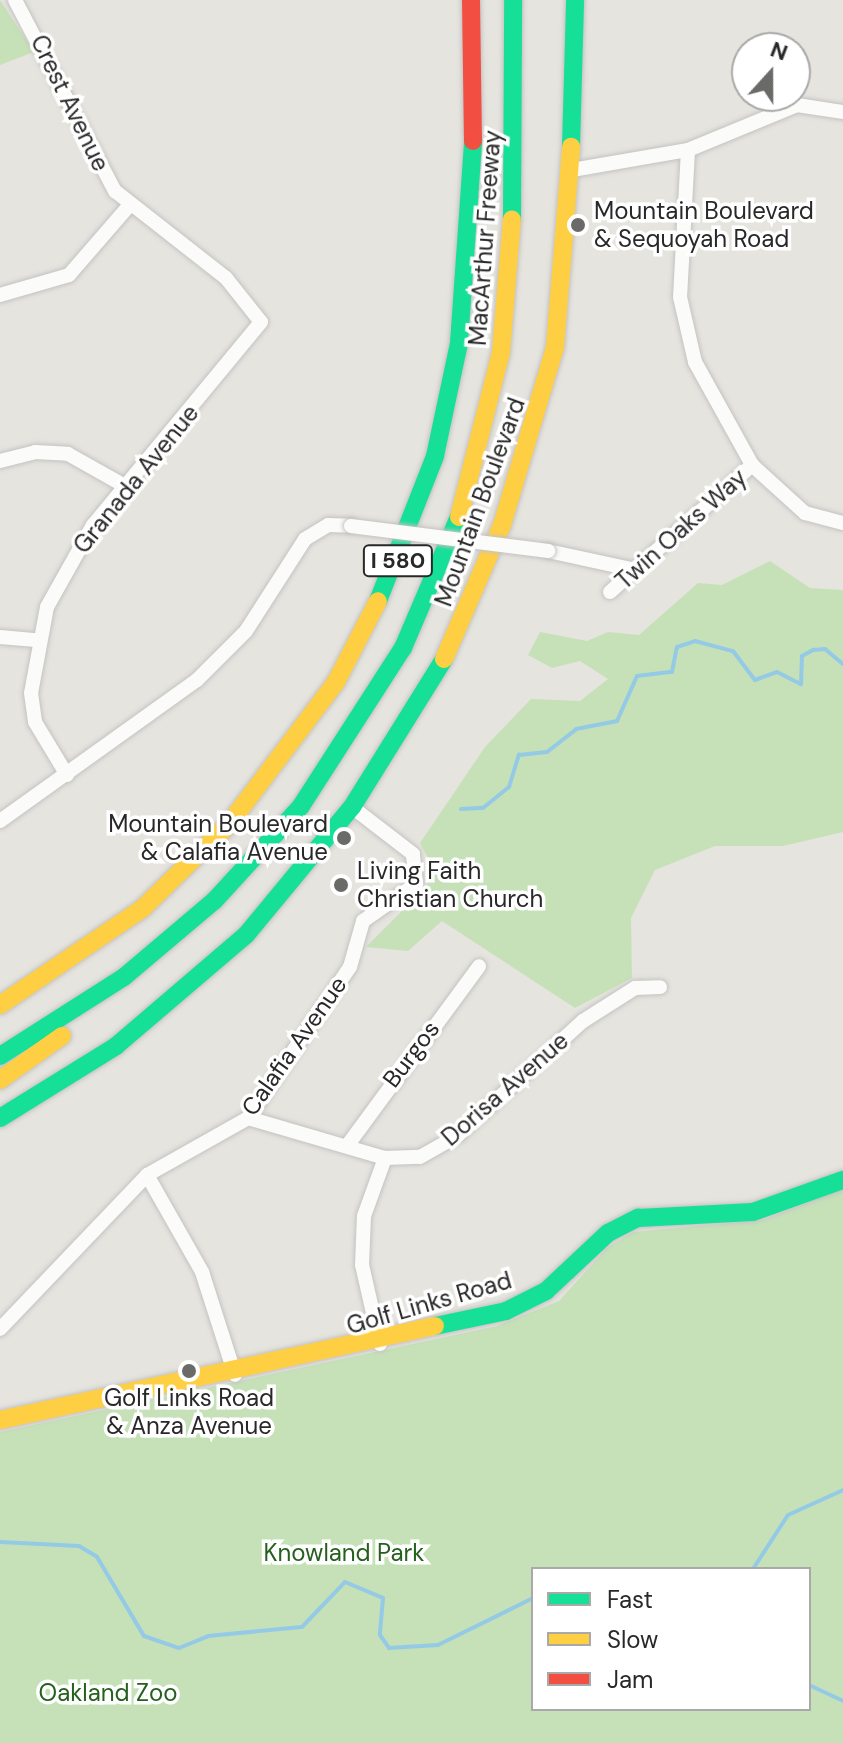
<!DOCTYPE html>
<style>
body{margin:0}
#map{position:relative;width:843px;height:1743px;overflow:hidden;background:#e6e4de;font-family:"DM Sans",sans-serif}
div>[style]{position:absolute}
.green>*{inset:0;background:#c6e1b8}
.stream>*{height:4px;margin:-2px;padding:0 2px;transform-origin:2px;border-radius:2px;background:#94cae5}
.roads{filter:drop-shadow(0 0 2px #c4c3c3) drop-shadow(0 0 2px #c4c3c3)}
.street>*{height:14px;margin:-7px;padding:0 7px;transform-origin:7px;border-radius:7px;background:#fbfbfa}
.fast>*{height:18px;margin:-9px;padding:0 9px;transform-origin:9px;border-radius:9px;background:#16e098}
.slow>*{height:18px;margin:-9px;padding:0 9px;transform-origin:9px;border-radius:9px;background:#ffcf43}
.jam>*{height:18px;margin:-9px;padding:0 9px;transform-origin:9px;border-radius:9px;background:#f24e42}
.bridges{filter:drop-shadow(0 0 2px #c4c3c3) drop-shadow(0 0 2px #c4c3c3)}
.street-bridge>*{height:14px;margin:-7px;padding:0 7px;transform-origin:7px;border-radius:7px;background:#fbfbfa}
.dots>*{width:22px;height:22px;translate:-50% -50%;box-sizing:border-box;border:4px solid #fff;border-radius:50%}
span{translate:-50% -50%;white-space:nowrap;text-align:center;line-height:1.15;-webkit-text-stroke:7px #fff;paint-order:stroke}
.shield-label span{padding:2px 6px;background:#fff;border:2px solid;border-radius:6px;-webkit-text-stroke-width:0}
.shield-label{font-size:22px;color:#282828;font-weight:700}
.street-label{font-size:24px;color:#282828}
.poi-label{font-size:24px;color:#282828}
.left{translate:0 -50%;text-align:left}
.right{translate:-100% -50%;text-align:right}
.park-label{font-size:24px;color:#25611d}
.legend{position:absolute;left:531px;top:1567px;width:280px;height:144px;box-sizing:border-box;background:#fff;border:2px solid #a9a9a9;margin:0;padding:10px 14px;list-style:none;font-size:24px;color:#282828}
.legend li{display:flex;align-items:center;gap:16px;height:40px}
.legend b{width:40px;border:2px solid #a9a9a9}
.north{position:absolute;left:731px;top:32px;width:80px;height:80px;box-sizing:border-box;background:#fff;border:2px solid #a9a9a9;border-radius:50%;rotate:21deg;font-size:22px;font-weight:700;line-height:32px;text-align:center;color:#282828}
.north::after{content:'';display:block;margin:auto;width:28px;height:36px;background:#6a6a68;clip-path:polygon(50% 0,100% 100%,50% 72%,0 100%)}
</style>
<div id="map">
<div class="green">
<div style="clip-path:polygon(0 0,34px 52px,0 65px)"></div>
<div style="clip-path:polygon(770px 561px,810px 588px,843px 590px,843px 832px,783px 846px,715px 846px,655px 870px,631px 918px,632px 978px,575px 1008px,442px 921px,408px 951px,366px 947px,426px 887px,433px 867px,420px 843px,485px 747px,531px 699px,580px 701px,608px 679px,580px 661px,552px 668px,528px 655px,540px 632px,587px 641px,608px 632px,639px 635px,698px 583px,722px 585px)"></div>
<div style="clip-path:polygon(evenodd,843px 1189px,843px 1743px,0 1743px,0 1432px,497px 1326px,559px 1301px,607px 1248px,633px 1232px,763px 1220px,843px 1189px,533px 1569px,809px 1569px,809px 1709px,533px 1709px,533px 1569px)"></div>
</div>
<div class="stream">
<div style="left:461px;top:809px;width:22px;rotate:-3deg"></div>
<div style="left:483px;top:808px;width:33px;rotate:-39deg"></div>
<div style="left:509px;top:787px;width:34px;rotate:-73deg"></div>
<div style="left:519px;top:755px;width:28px;rotate:-6deg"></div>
<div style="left:547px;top:752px;width:37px;rotate:-38deg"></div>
<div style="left:576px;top:729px;width:42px;rotate:-11deg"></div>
<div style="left:617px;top:721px;width:49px;rotate:-66deg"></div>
<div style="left:637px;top:676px;width:35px;rotate:-7deg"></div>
<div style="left:672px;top:672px;width:25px;rotate:-79deg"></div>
<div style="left:677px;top:647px;width:19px;rotate:-18deg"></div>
<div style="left:695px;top:641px;width:39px;rotate:15deg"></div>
<div style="left:733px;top:651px;width:36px;rotate:53deg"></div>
<div style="left:755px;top:680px;width:23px;rotate:-20deg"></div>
<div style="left:777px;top:672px;width:27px;rotate:27deg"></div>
<div style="left:801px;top:684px;width:28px;rotate:-88deg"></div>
<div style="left:802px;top:656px;width:13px;rotate:-29deg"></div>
<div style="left:813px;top:650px;width:12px;rotate:-5deg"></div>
<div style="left:825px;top:649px;width:23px;rotate:40deg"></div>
<div style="left:0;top:1542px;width:79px;rotate:2.9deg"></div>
<div style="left:79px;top:1546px;width:21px;rotate:31deg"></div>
<div style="left:97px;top:1557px;width:92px;rotate:59.3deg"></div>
<div style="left:144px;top:1636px;width:37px;rotate:19deg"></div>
<div style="left:179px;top:1648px;width:31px;rotate:-22deg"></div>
<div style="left:208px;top:1636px;width:94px;rotate:-5.5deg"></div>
<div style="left:302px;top:1627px;width:62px;rotate:-46.3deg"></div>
<div style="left:345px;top:1582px;width:41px;rotate:22.8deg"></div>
<div style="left:383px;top:1598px;width:37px;rotate:95deg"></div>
<div style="left:380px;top:1635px;width:16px;rotate:55deg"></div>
<div style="left:389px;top:1648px;width:49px;rotate:-3.5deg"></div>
<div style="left:438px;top:1645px;width:106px;rotate:-26.3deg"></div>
<div style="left:753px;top:1569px;width:64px;rotate:-57.1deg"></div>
<div style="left:788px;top:1515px;width:60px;rotate:-24.4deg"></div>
<div style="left:809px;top:1685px;width:38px;rotate:25deg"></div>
</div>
<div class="roads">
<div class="street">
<div style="left:15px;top:0;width:216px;rotate:62.4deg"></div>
<div style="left:115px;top:191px;width:141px;rotate:38.1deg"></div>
<div style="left:226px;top:278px;width:56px;rotate:51.5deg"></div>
<div style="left:261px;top:322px;width:264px;rotate:129.6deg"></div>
<div style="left:93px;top:525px;width:94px;rotate:119.3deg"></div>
<div style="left:47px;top:607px;width:87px;rotate:100.5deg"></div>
<div style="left:31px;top:693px;width:29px;rotate:82deg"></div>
<div style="left:35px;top:722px;width:62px;rotate:58.9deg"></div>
<div style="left:688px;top:150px;width:147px;rotate:93.1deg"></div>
<div style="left:680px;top:297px;width:67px;rotate:77deg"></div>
<div style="left:695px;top:362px;width:118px;rotate:61deg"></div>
<div style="left:752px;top:465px;width:72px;rotate:42.2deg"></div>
<div style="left:805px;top:513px;width:39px;rotate:15deg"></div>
<div style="left:572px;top:170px;width:118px;rotate:-9.8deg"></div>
<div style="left:688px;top:150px;width:118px;rotate:-22.4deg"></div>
<div style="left:797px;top:105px;width:47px;rotate:8.7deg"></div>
<div style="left:0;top:295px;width:72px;rotate:-16.2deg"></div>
<div style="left:69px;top:275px;width:90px;rotate:-49.1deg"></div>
<div style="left:0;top:461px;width:36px;rotate:-14deg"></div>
<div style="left:35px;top:452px;width:33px;rotate:3deg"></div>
<div style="left:68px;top:454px;width:65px;rotate:29.3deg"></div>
<div style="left:548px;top:551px;width:89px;rotate:12.3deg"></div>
<div style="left:610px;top:592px;width:191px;rotate:-41.8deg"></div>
<div style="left:0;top:637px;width:36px;rotate:5deg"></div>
<div style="left:0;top:821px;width:242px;rotate:-35.6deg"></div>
<div style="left:197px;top:680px;width:69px;rotate:-45deg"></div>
<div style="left:246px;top:631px;width:109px;rotate:-57.3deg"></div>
<div style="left:305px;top:539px;width:27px;rotate:-31deg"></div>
<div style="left:328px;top:525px;width:23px;rotate:2deg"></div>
<div style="left:248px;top:1118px;width:143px;rotate:16.3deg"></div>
<div style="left:385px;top:1158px;width:35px;rotate:-2deg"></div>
<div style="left:420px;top:1157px;width:43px;rotate:-29.6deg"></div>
<div style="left:457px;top:1136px;width:171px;rotate:-42.4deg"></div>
<div style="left:583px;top:1021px;width:62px;rotate:-32.4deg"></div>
<div style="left:635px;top:988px;width:25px;rotate:-2deg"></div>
<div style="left:347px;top:1146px;width:223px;rotate:-53.7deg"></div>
<div style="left:147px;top:1175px;width:112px;rotate:60.4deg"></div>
<div style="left:202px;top:1272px;width:108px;rotate:72.2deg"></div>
<div style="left:0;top:1329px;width:213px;rotate:-46.3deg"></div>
<div style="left:147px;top:1175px;width:116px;rotate:-29.4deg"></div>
<div style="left:248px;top:1118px;width:182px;rotate:-56deg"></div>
<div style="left:350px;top:967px;width:48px;rotate:-74.2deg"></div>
<div style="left:363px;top:921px;width:65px;rotate:-34.9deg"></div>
<div style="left:416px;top:884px;width:30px;rotate:-96deg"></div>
<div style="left:413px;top:854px;width:77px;rotate:-142.4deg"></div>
<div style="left:380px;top:1344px;width:81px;rotate:-102.8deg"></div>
<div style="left:362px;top:1265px;width:49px;rotate:-87.7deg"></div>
<div style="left:364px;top:1216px;width:62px;rotate:-70.1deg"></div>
</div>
<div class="fast">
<div style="left:571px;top:147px;width:147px;rotate:-88.4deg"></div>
<div style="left:512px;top:219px;width:219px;rotate:-89.7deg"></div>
<div style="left:378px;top:601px;width:156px;rotate:-68.5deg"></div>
<div style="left:435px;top:456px;width:116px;rotate:-78deg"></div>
<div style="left:459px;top:343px;width:202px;rotate:-86deg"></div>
<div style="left:0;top:1056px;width:147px;rotate:-32.5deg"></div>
<div style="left:124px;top:977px;width:119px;rotate:-40.2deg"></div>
<div style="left:215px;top:900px;width:127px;rotate:-47.5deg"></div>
<div style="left:301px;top:806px;width:188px;rotate:-57.2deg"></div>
<div style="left:403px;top:648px;width:142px;rotate:-66.9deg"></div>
<div style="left:0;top:1118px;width:137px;rotate:-31.8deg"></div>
<div style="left:116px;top:1046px;width:171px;rotate:-40.5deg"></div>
<div style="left:246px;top:935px;width:166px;rotate:-50.4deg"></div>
<div style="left:352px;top:807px;width:174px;rotate:-58.1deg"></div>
<div style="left:435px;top:1326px;width:73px;rotate:-11.9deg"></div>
<div style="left:506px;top:1311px;width:45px;rotate:-26.6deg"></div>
<div style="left:546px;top:1291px;width:85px;rotate:-43.1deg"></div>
<div style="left:608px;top:1233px;width:34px;rotate:-27deg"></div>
<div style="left:638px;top:1218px;width:115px;rotate:-3deg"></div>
<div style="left:753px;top:1212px;width:96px;rotate:-19.6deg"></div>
</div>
<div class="slow">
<div style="left:459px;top:517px;width:170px;rotate:-75.7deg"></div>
<div style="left:501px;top:352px;width:133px;rotate:-85.3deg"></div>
<div style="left:444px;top:659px;width:146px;rotate:-66.6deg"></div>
<div style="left:502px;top:525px;width:186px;rotate:-73.4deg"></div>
<div style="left:555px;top:347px;width:201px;rotate:-85.4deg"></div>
<div style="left:0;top:1005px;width:173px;rotate:-34.1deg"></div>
<div style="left:143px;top:908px;width:120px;rotate:-44.3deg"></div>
<div style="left:229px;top:824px;width:178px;rotate:-53deg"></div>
<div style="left:336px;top:682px;width:91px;rotate:-62.6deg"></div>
<div style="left:0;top:1080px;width:76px;rotate:-35.4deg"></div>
<div style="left:0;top:1420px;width:445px;rotate:-12.2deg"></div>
</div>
<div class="jam">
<div style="left:471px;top:0;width:141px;rotate:89.2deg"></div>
</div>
</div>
<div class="bridges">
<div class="street-bridge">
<div style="left:351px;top:526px;width:199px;rotate:7.2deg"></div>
</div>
</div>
<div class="dots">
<div style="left:578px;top:225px;background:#6a6a68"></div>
<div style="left:344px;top:838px;background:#6a6a68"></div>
<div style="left:341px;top:885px;background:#6a6a68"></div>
<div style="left:189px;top:1371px;background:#6a6a68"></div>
</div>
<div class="shield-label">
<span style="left:398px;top:561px">I 580</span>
</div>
<div class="street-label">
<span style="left:70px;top:103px;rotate:64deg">Crest Avenue</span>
<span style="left:485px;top:238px;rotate:-86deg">MacArthur Freeway</span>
<span style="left:136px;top:479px;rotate:-51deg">Granada Avenue</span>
<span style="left:480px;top:502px;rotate:-70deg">Mountain Boulevard</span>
<span style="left:681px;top:529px;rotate:-42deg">Twin Oaks Way</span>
<span style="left:294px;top:1046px;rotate:-55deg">Calafia Avenue</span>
<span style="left:411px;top:1054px;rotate:-53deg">Burgos</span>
<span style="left:505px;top:1089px;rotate:-41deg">Dorisa Avenue</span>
<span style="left:429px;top:1303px;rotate:-16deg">Golf Links Road</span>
</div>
<div class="poi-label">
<span class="left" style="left:594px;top:225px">Mountain Boulevard<br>&amp; Sequoyah Road</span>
<span class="right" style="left:328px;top:838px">Mountain Boulevard<br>&amp; Calafia Avenue</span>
<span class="left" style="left:357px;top:885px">Living Faith<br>Christian Church</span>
<span style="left:189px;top:1412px">Golf Links Road<br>&amp; Anza Avenue</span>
</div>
<div class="park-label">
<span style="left:344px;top:1553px">Knowland Park</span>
<span style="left:108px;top:1693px">Oakland Zoo</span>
</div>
<ul class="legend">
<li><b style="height:10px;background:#16e098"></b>Fast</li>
<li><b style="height:10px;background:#ffcf43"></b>Slow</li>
<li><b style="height:10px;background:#f24e42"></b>Jam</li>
</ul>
<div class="north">N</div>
</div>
